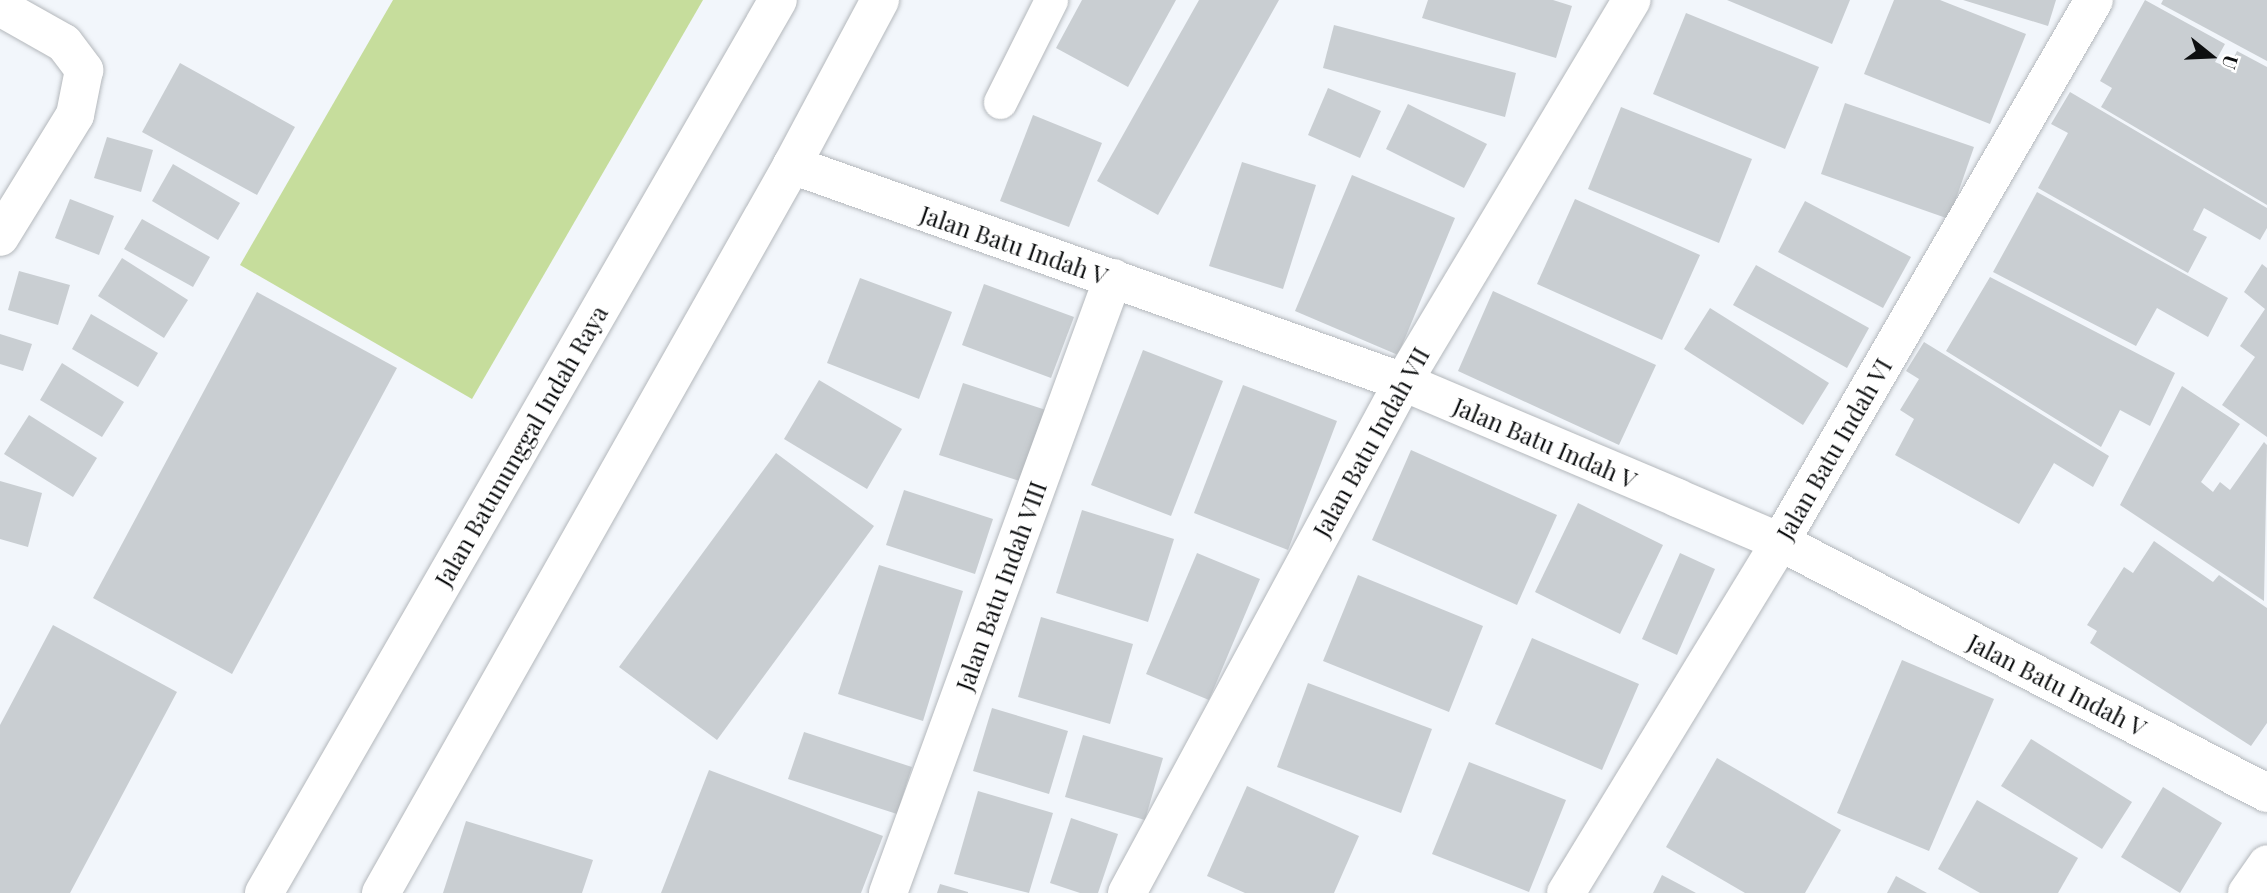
<!DOCTYPE html>
<style>
body{margin:0}
#map{position:relative;width:2267px;height:893px;overflow:hidden;background:#f2f6fb;font-family:"Playfair Display",serif}
div>[style]{position:absolute}
.green>*{inset:0;background:#c6dd9c}
.building>*{inset:0;background:#c9ced2}
.roads{filter:drop-shadow(0 0 2px #b4b8bc) drop-shadow(0 0 2px #b4b8bc)}
.lane>*{height:33px;margin:-16.5px;padding:0 16.5px;transform-origin:16.5px;border-radius:16.5px;background:#fff}
.street>*{height:38px;margin:-19px;padding:0 19px;transform-origin:19px;border-radius:19px;background:#fff}
.secondary>*{height:38px;margin:-19px;padding:0 19px;transform-origin:19px;border-radius:19px;background:#fff}
span{translate:-50% -50%;white-space:nowrap;text-align:center;line-height:1.15;-webkit-text-stroke:7px #fff;paint-order:stroke}
.street-label{font-size:24px;color:#0d0f10}
.north{position:absolute;left:2176px;top:21px;width:70px;height:70px;-webkit-text-stroke:5px #fff;paint-order:stroke;rotate:108deg;font-size:19px;font-weight:700;line-height:28px;text-align:center;color:#0d0f10}
.north::after{content:'';display:block;margin:auto;width:24px;height:32px;background:#0d0f10;clip-path:polygon(50% 0,100% 100%,50% 72%,0 100%)}
</style>
<div id="map">
<div class="green">
<div style="clip-path:polygon(393px 0,703px 0,472px 399px,240px 265px)"></div>
</div>
<div class="building">
<div style="clip-path:polygon(1082px 0,1176px 0,1128px 87px,1056px 48px)"></div>
<div style="clip-path:polygon(1199px 0,1279px 0,1158px 215px,1097px 181px)"></div>
<div style="clip-path:polygon(1428px 0,1553px 0,1572px 6px,1556px 58px,1422px 18px)"></div>
<div style="clip-path:polygon(1727px 0,1850px 0,1832px 44px)"></div>
<div style="clip-path:polygon(1894px 0,1940px 0,2026px 34px,1990px 124px,1864px 74px)"></div>
<div style="clip-path:polygon(1963px 0,2056px 0,2048px 26px)"></div>
<div style="clip-path:polygon(2145px 0,2225px 44px,2215px 62px,2229px 68px,2237px 51px,2267px 67px,2267px 205px,2101px 107px,2112px 88px,2100px 81px)"></div>
<div style="clip-path:polygon(2163px 0,2267px 0,2267px 61px,2161px 4px)"></div>
<div style="clip-path:polygon(1686px 13px,1819px 67px,1785px 149px,1653px 94px)"></div>
<div style="clip-path:polygon(1334px 25px,1516px 73px,1505px 117px,1323px 68px)"></div>
<div style="clip-path:polygon(180px 63px,295px 127px,257px 195px,142px 132px)"></div>
<div style="clip-path:polygon(1328px 88px,1381px 111px,1360px 158px,1308px 135px)"></div>
<div style="clip-path:polygon(2070px 92px,2267px 208px,2267px 228px,2260px 240px,2204px 208px,2193px 230px,2207px 237px,2188px 273px,2038px 188px,2068px 133px,2051px 124px)"></div>
<div style="clip-path:polygon(1845px 103px,1974px 147px,1949px 219px,1821px 174px)"></div>
<div style="clip-path:polygon(1408px 104px,1487px 144px,1464px 188px,1386px 149px)"></div>
<div style="clip-path:polygon(1621px 107px,1752px 159px,1719px 243px,1588px 189px)"></div>
<div style="clip-path:polygon(1033px 115px,1102px 143px,1069px 227px,1000px 201px)"></div>
<div style="clip-path:polygon(107px 137px,153px 150px,141px 192px,94px 178px)"></div>
<div style="clip-path:polygon(1242px 162px,1316px 185px,1283px 289px,1209px 266px)"></div>
<div style="clip-path:polygon(173px 164px,240px 203px,218px 240px,152px 201px)"></div>
<div style="clip-path:polygon(1352px 175px,1455px 218px,1398px 355px,1295px 311px)"></div>
<div style="clip-path:polygon(2037px 192px,2228px 298px,2208px 337px,2157px 308px,2136px 346px,1993px 272px)"></div>
<div style="clip-path:polygon(70px 199px,114px 216px,99px 255px,55px 238px)"></div>
<div style="clip-path:polygon(1575px 199px,1700px 255px,1662px 340px,1537px 284px)"></div>
<div style="clip-path:polygon(1805px 201px,1911px 257px,1883px 308px,1778px 252px)"></div>
<div style="clip-path:polygon(142px 219px,210px 257px,193px 287px,124px 249px)"></div>
<div style="clip-path:polygon(122px 258px,188px 300px,164px 338px,98px 296px)"></div>
<div style="clip-path:polygon(2262px 264px,2267px 268px,2267px 437px,2222px 405px,2255px 357px,2240px 346px,2265px 309px,2244px 292px)"></div>
<div style="clip-path:polygon(1756px 265px,1869px 328px,1847px 368px,1733px 305px)"></div>
<div style="clip-path:polygon(19px 271px,70px 285px,58px 325px,8px 310px)"></div>
<div style="clip-path:polygon(1990px 277px,2175px 373px,2150px 426px,2120px 410px,2101px 447px,1946px 351px)"></div>
<div style="clip-path:polygon(860px 278px,952px 312px,919px 399px,827px 363px)"></div>
<div style="clip-path:polygon(984px 284px,1074px 317px,1051px 378px,962px 345px)"></div>
<div style="clip-path:polygon(1493px 291px,1656px 365px,1619px 445px,1458px 371px)"></div>
<div style="clip-path:polygon(257px 292px,397px 368px,232px 674px,93px 598px)"></div>
<div style="clip-path:polygon(1710px 308px,1829px 383px,1803px 425px,1684px 349px)"></div>
<div style="clip-path:polygon(91px 314px,158px 353px,138px 387px,72px 349px)"></div>
<div style="clip-path:polygon(0 334px,32px 344px,23px 371px,0 364px)"></div>
<div style="clip-path:polygon(1924px 342px,2109px 456px,2093px 487px,2054px 463px,2019px 524px,1895px 455px,1914px 419px,1900px 410px,1919px 379px,1906px 371px)"></div>
<div style="clip-path:polygon(1143px 350px,1223px 381px,1171px 516px,1091px 485px)"></div>
<div style="clip-path:polygon(62px 363px,124px 402px,102px 437px,40px 400px)"></div>
<div style="clip-path:polygon(819px 380px,902px 429px,867px 489px,784px 439px)"></div>
<div style="clip-path:polygon(963px 383px,1049px 411px,1026px 483px,939px 455px)"></div>
<div style="clip-path:polygon(1243px 385px,1337px 421px,1288px 550px,1194px 513px)"></div>
<div style="clip-path:polygon(2182px 386px,2240px 424px,2201px 482px,2213px 492px,2220px 482px,2230px 490px,2264px 442px,2267px 445px,2264px 601px,2120px 505px)"></div>
<div style="clip-path:polygon(29px 415px,97px 458px,73px 497px,4px 454px)"></div>
<div style="clip-path:polygon(1411px 450px,1557px 515px,1517px 605px,1372px 540px)"></div>
<div style="clip-path:polygon(776px 453px,874px 526px,717px 740px,619px 667px)"></div>
<div style="clip-path:polygon(0 481px,42px 493px,28px 547px,0 539px)"></div>
<div style="clip-path:polygon(904px 490px,993px 519px,975px 574px,886px 545px)"></div>
<div style="clip-path:polygon(1578px 503px,1663px 545px,1620px 634px,1535px 592px)"></div>
<div style="clip-path:polygon(1082px 510px,1174px 539px,1148px 622px,1056px 593px)"></div>
<div style="clip-path:polygon(2154px 541px,2213px 582px,2219px 575px,2267px 608px,2267px 723px,2251px 746px,2090px 643px,2097px 631px,2087px 625px,2124px 567px,2133px 573px)"></div>
<div style="clip-path:polygon(1197px 553px,1260px 579px,1209px 700px,1146px 674px)"></div>
<div style="clip-path:polygon(1680px 553px,1715px 569px,1677px 655px,1642px 639px)"></div>
<div style="clip-path:polygon(879px 565px,963px 591px,923px 721px,838px 694px)"></div>
<div style="clip-path:polygon(1358px 575px,1483px 626px,1449px 712px,1323px 661px)"></div>
<div style="clip-path:polygon(1041px 617px,1133px 644px,1110px 724px,1018px 697px)"></div>
<div style="clip-path:polygon(53px 625px,177px 692px,70px 893px,0 893px,0 725px)"></div>
<div style="clip-path:polygon(1532px 638px,1639px 684px,1602px 770px,1495px 724px)"></div>
<div style="clip-path:polygon(1902px 660px,1994px 699px,1929px 851px,1837px 813px)"></div>
<div style="clip-path:polygon(1308px 683px,1432px 729px,1401px 813px,1277px 767px)"></div>
<div style="clip-path:polygon(992px 708px,1068px 731px,1049px 794px,973px 771px)"></div>
<div style="clip-path:polygon(804px 732px,912px 767px,897px 814px,788px 779px)"></div>
<div style="clip-path:polygon(1083px 735px,1163px 758px,1145px 820px,1065px 797px)"></div>
<div style="clip-path:polygon(2031px 739px,2132px 802px,2102px 849px,2001px 786px)"></div>
<div style="clip-path:polygon(1717px 758px,1841px 830px,1805px 893px,1745px 893px,1666px 847px)"></div>
<div style="clip-path:polygon(1469px 762px,1566px 800px,1529px 892px,1432px 854px)"></div>
<div style="clip-path:polygon(709px 770px,883px 836px,861px 893px,661px 893px)"></div>
<div style="clip-path:polygon(1247px 786px,1359px 836px,1334px 893px,1245px 893px,1207px 876px)"></div>
<div style="clip-path:polygon(2163px 787px,2222px 823px,2180px 893px,2121px 857px)"></div>
<div style="clip-path:polygon(978px 791px,1053px 813px,1029px 893px,954px 874px)"></div>
<div style="clip-path:polygon(1977px 800px,2078px 858px,2058px 893px,1980px 893px,1938px 869px)"></div>
<div style="clip-path:polygon(1071px 818px,1118px 834px,1098px 893px,1080px 893px,1050px 883px)"></div>
<div style="clip-path:polygon(466px 821px,593px 860px,582px 893px,443px 893px)"></div>
<div style="clip-path:polygon(1662px 875px,1696px 893px,1653px 893px)"></div>
<div style="clip-path:polygon(1896px 876px,1927px 893px,1887px 893px)"></div>
<div style="clip-path:polygon(940px 884px,968px 892px,968px 893px,937px 893px)"></div>
</div>
<div class="roads">
<div class="lane">
<div style="left:1000px;top:102px;width:114px;rotate:-63.4deg"></div>
</div>
<div class="street">
<div style="left:0;top:7px;width:73px;rotate:29.4deg"></div>
<div style="left:64px;top:43px;width:34px;rotate:53deg"></div>
<div style="left:84px;top:70px;width:46px;rotate:101.3deg"></div>
<div style="left:75px;top:115px;width:143px;rotate:121.6deg"></div>
<div style="left:792px;top:165px;width:648px;rotate:19.55deg"></div>
<div style="left:1403px;top:382px;width:298px;rotate:22.9deg"></div>
<div style="left:1677px;top:498px;width:112px;rotate:23.1deg"></div>
<div style="left:1780px;top:542px;width:548px;rotate:27.27deg"></div>
<div style="left:888px;top:893px;width:655px;rotate:-69.9deg"></div>
<div style="left:1127px;top:893px;width:581px;rotate:-61.63deg"></div>
<div style="left:1403px;top:382px;width:445px;rotate:-59.1deg"></div>
<div style="left:1566px;top:893px;width:411px;rotate:-58.6deg"></div>
<div style="left:1780px;top:542px;width:626px;rotate:-59.91deg"></div>
<div style="left:2247px;top:893px;width:35px;rotate:-55deg"></div>
</div>
<div class="secondary">
<div style="left:264px;top:893px;width:1030px;rotate:-60.08deg"></div>
<div style="left:381px;top:893px;width:836px;rotate:-60.55deg"></div>
<div style="left:792px;top:165px;width:187px;rotate:-61.9deg"></div>
</div>
</div>
<div class="street-label">
<span style="left:1014px;top:245px;rotate:19deg">Jalan Batu Indah V</span>
<span style="left:1371px;top:442px;rotate:-61deg">Jalan Batu Indah VII</span>
<span style="left:1545px;top:443px;rotate:23deg">Jalan Batu Indah V</span>
<span style="left:521px;top:446px;rotate:-60deg">Jalan Batununggal Indah Raya</span>
<span style="left:1834px;top:449px;rotate:-60deg">Jalan Batu Indah VI</span>
<span style="left:1001px;top:586px;rotate:-70deg">Jalan Batu Indah VIII</span>
<span style="left:2057px;top:685px;rotate:27deg">Jalan Batu Indah V</span>
</div>
<div class="north">U</div>
</div>
